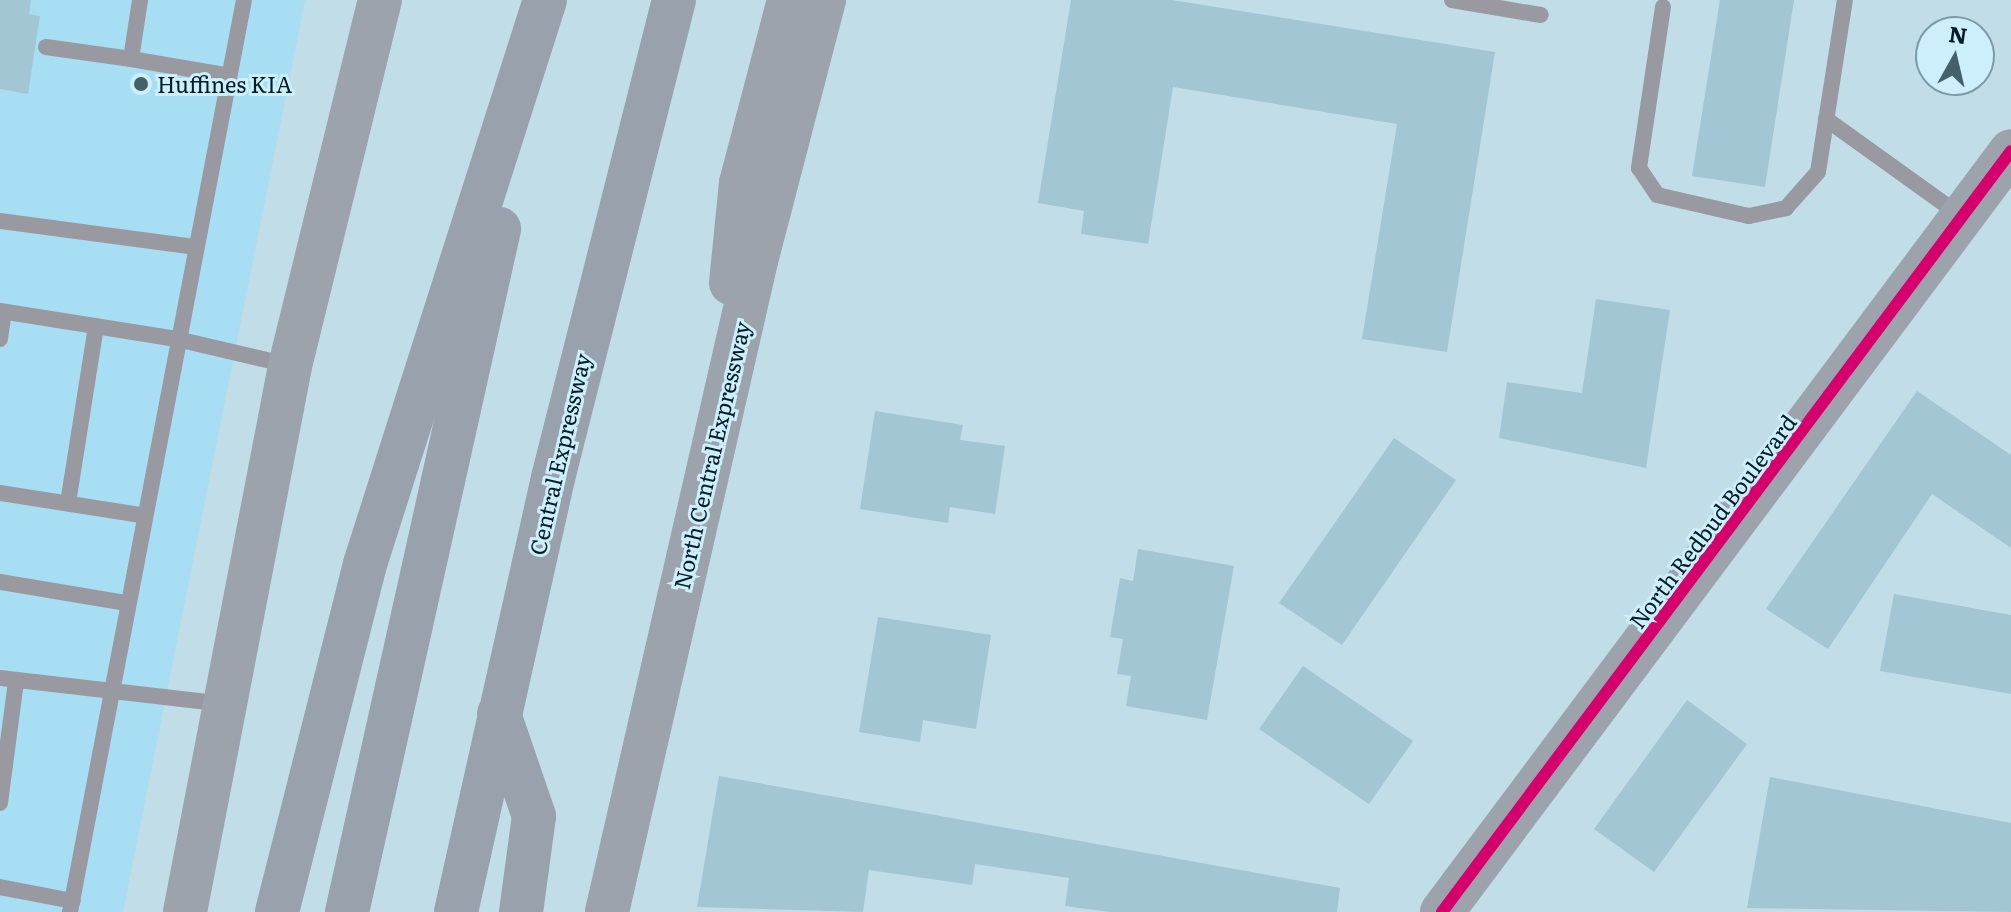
<!DOCTYPE html>
<style>
body{margin:0}
#map{position:relative;width:2011px;height:912px;overflow:hidden;background:#c1dde8;font-family:Literata,serif}
div>[style]{position:absolute}
.built>*{inset:0;background:#a7def3}
.building>*{inset:0;background:#a2c6d3}
.lane>*{height:16px;margin:-8px;padding:0 8px;transform-origin:8px;border-radius:8px;background:#999aa1}
.secondary>*{height:44px;margin:-22px;padding:0 22px;transform-origin:22px;border-radius:22px;background:#9ca3ac}
.highway>*{height:44px;margin:-22px;padding:0 22px;transform-origin:22px;border-radius:22px;background:#98a1ac}
.cycleway>*{height:12px;margin:-6px;padding:0 6px;transform-origin:6px;border-radius:6px;background:#d6006c}
.dots>*{width:22px;height:22px;translate:-50% -50%;box-sizing:border-box;border:4px solid #cdeffc;border-radius:50%}
span{translate:-50% -50%;white-space:nowrap;text-align:center;line-height:1.15;-webkit-text-stroke:6px #cdeffc;paint-order:stroke}
.poi-label{font-size:22px;color:#011d26}
.left{translate:0 -50%;text-align:left}
.street-label{font-size:22px;color:#011d26}
.north{position:absolute;left:1915px;top:16px;width:80px;height:80px;box-sizing:border-box;background:#cdeffc;border:2px solid #7b9ba6;border-radius:50%;rotate:8deg;font-size:22px;font-weight:700;line-height:32px;text-align:center;color:#011d26}
.north::after{content:'';display:block;margin:auto;width:28px;height:36px;background:#44606a;clip-path:polygon(50% 0,100% 100%,50% 72%,0 100%)}
</style>
<div id="map">
<div class="built">
<div style="clip-path:polygon(0 0,305px 0,123px 912px,0 912px)"></div>
</div>
<div class="building">
<div style="clip-path:polygon(0 0,31px 0,29px 14px,40px 16px,28px 94px,0 89px)"></div>
<div style="clip-path:polygon(1071px 0,1172px 0,1495px 52px,1447px 352px,1362px 339px,1397px 124px,1173px 87px,1148px 244px,1081px 234px,1084px 211px,1038px 203px)"></div>
<div style="clip-path:polygon(1720px 0,1794px 0,1765px 187px,1692px 176px)"></div>
<div style="clip-path:polygon(1596px 299px,1670px 310px,1646px 468px,1499px 438px,1507px 382px,1582px 393px)"></div>
<div style="clip-path:polygon(1917px 391px,2011px 455px,2011px 548px,1932px 494px,1828px 649px,1766px 609px)"></div>
<div style="clip-path:polygon(875px 411px,963px 425px,960px 440px,1005px 446px,995px 514px,950px 507px,948px 523px,860px 509px)"></div>
<div style="clip-path:polygon(1394px 438px,1456px 480px,1342px 645px,1279px 603px)"></div>
<div style="clip-path:polygon(1138px 549px,1234px 566px,1207px 720px,1126px 706px,1131px 676px,1117px 674px,1123px 639px,1110px 637px,1120px 578px,1133px 581px)"></div>
<div style="clip-path:polygon(1894px 594px,2011px 615px,2011px 694px,1880px 671px)"></div>
<div style="clip-path:polygon(878px 617px,991px 635px,976px 729px,923px 720px,920px 742px,859px 732px)"></div>
<div style="clip-path:polygon(1303px 666px,1413px 741px,1369px 804px,1259px 729px)"></div>
<div style="clip-path:polygon(1687px 700px,1747px 744px,1654px 872px,1594px 829px)"></div>
<div style="clip-path:polygon(719px 776px,1340px 888px,1337px 912px,1110px 912px,1065px 906px,1069px 878px,975px 864px,972px 885px,869px 870px,863px 912px,697px 907px)"></div>
<div style="clip-path:polygon(1770px 777px,2011px 823px,2011px 912px,1747px 908px)"></div>
</div>
<div class="lane">
<div style="left:1452px;top:0;width:90px;rotate:9.6deg"></div>
<div style="left:1663px;top:7px;width:163px;rotate:98.5deg"></div>
<div style="left:1639px;top:168px;width:32px;rotate:56deg"></div>
<div style="left:1657px;top:195px;width:94px;rotate:12.9deg"></div>
<div style="left:1749px;top:216px;width:38px;rotate:-12deg"></div>
<div style="left:1786px;top:208px;width:48px;rotate:-48.4deg"></div>
<div style="left:1818px;top:172px;width:174px;rotate:-81.1deg"></div>
<div style="left:46px;top:47px;width:86px;rotate:8deg"></div>
<div style="left:131px;top:59px;width:60px;rotate:-81.3deg"></div>
<div style="left:131px;top:59px;width:95px;rotate:9.7deg"></div>
<div style="left:1826px;top:119px;width:166px;rotate:35.7deg"></div>
<div style="left:0;top:221px;width:198px;rotate:7.6deg"></div>
<div style="left:0;top:311px;width:179px;rotate:9deg"></div>
<div style="left:177px;top:339px;width:114px;rotate:13.2deg"></div>
<div style="left:0;top:339px;width:27px;rotate:-82deg"></div>
<div style="left:0;top:493px;width:143px;rotate:8.9deg"></div>
<div style="left:68px;top:503px;width:179px;rotate:-81deg"></div>
<div style="left:0;top:582px;width:127px;rotate:9.5deg"></div>
<div style="left:0;top:678px;width:226px;rotate:6.6deg"></div>
<div style="left:0;top:803px;width:123px;rotate:-82.5deg"></div>
<div style="left:0;top:887px;width:74px;rotate:10.9deg"></div>
<div style="left:70px;top:912px;width:928px;rotate:-79.2deg"></div>
</div>
<div class="secondary">
<div style="left:731px;top:283px;width:100px;rotate:-84.3deg"></div>
<div style="left:741px;top:183px;width:189px;rotate:-75.3deg"></div>
<div style="left:185px;top:912px;width:556px;rotate:-79.11deg"></div>
<div style="left:290px;top:366px;width:377px;rotate:-76.2deg"></div>
<div style="left:607px;top:912px;width:668px;rotate:-77.11deg"></div>
<div style="left:756px;top:261px;width:270px;rotate:-75.4deg"></div>
<div style="left:1442px;top:912px;width:950px;rotate:-53.21deg"></div>
</div>
<div class="highway">
<div style="left:499px;top:714px;width:108px;rotate:71.1deg"></div>
<div style="left:534px;top:816px;width:97px;rotate:97.7deg"></div>
<div style="left:277px;top:912px;width:359px;rotate:-75.8deg"></div>
<div style="left:365px;top:564px;width:592px;rotate:-72.3deg"></div>
<div style="left:347px;top:912px;width:700px;rotate:-77.45deg"></div>
<div style="left:456px;top:912px;width:445px;rotate:-77.4deg"></div>
<div style="left:553px;top:478px;width:493px;rotate:-75.8deg"></div>
</div>
<div class="cycleway">
<div style="left:1442px;top:912px;width:950px;rotate:-53.21deg"></div>
</div>
<div class="dots">
<div style="left:141px;top:84px;background:#44606a"></div>
</div>
<div class="poi-label">
<span class="left" style="left:157px;top:84px">Huffines KIA</span>
</div>
<div class="street-label">
<span style="left:559px;top:454px;rotate:-77deg">Central Expressway</span>
<span style="left:711px;top:455px;rotate:-77deg">North Central Expressway</span>
<span style="left:1712px;top:521px;rotate:-53deg">North Redbud Boulevard</span>
</div>
<div class="north">N</div>
</div>
